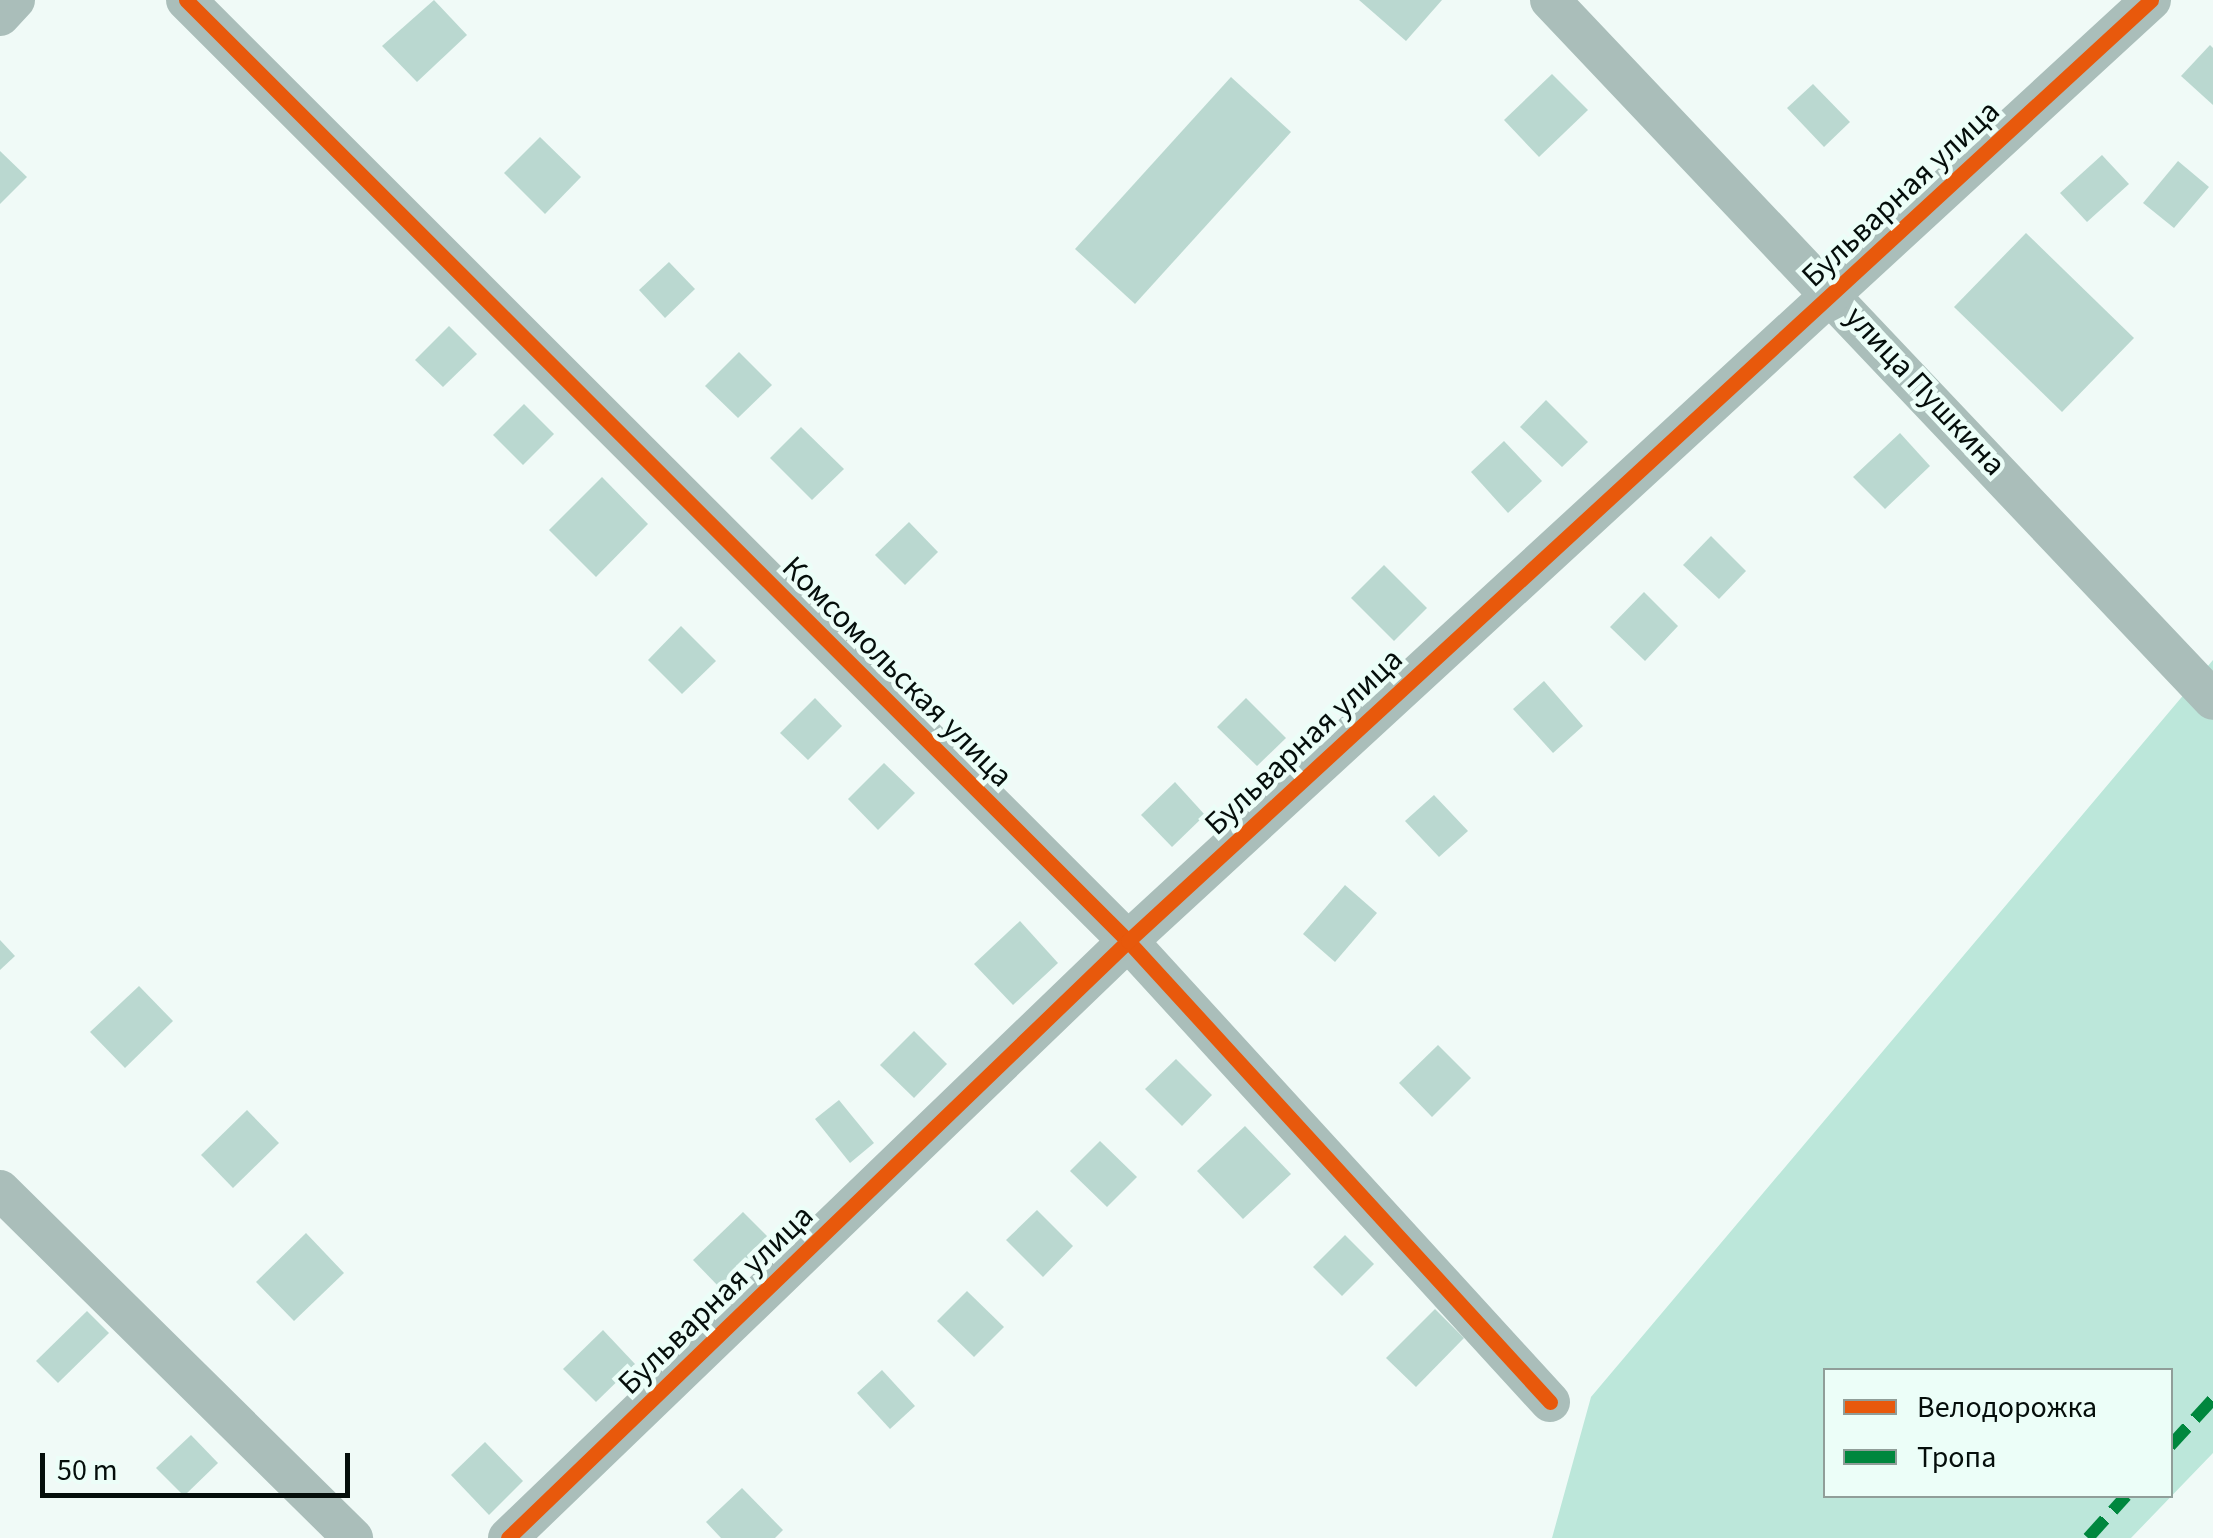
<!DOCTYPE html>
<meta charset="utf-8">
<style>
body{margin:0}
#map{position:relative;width:2213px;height:1538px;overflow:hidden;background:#f0faf7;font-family:"Source Sans 3",sans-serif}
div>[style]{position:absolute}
.green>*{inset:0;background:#bce7da}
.building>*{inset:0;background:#bad8d0}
.minor>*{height:40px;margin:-20px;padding:0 20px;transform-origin:20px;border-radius:20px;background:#aabeba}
.quiet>*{height:12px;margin-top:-6px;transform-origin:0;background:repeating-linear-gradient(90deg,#00873e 0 25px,transparent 0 37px)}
.cycleway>*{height:15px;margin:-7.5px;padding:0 7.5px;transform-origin:7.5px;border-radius:7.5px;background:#e8590c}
span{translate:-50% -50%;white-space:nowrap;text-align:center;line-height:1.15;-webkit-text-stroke:9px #ecfef8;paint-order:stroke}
.street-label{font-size:32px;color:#050e0b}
.legend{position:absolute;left:1823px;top:1368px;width:350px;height:130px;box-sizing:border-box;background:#ecfef8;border:2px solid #909e99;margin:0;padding:12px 18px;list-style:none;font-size:30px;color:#050e0b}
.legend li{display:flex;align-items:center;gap:20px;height:50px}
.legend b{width:50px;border:2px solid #909e99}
.scale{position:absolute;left:40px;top:1453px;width:310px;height:45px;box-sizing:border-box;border:5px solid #050e0b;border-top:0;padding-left:12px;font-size:30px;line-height:35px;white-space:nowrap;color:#050e0b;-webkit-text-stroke:8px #ecfef8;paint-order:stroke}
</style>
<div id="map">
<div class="green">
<div style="clip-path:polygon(evenodd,2213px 660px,2213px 1453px,2131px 1538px,1552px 1538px,1591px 1397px,2213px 660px,1826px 1370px,2170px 1370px,2170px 1496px,1826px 1496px,1826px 1370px)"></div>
</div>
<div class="building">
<div style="clip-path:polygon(434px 0,467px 35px,417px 82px,382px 46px)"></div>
<div style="clip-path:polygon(1359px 0,1442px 0,1406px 41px)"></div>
<div style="clip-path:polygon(2210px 45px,2213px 48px,2213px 105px,2181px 76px)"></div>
<div style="clip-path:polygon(1552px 74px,1588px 110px,1539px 157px,1504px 120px)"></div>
<div style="clip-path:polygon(1231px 77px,1291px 132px,1135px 304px,1075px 249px)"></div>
<div style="clip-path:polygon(1813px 84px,1850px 122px,1824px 147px,1787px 108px)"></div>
<div style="clip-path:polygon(540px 137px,581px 177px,545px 214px,504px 173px)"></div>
<div style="clip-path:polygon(0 151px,27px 177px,0 204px)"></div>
<div style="clip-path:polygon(2102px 155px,2129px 184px,2087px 222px,2060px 193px)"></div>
<div style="clip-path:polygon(2178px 161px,2209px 187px,2174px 228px,2143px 203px)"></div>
<div style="clip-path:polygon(2026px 233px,2134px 338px,2062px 412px,1954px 307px)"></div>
<div style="clip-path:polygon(669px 262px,695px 289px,665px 318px,639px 290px)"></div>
<div style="clip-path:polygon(449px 326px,477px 354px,443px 387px,415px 360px)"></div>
<div style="clip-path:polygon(739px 352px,772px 385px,738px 418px,705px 386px)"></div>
<div style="clip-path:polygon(1546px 400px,1588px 442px,1562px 467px,1520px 427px)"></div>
<div style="clip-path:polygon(524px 404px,554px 434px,523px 465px,493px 435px)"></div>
<div style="clip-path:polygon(801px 427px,844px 469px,812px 500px,770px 458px)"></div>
<div style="clip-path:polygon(1900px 433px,1930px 466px,1885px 509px,1853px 477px)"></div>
<div style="clip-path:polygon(1504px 441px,1542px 481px,1508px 513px,1471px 472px)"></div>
<div style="clip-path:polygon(602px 477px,648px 524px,596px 577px,549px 530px)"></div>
<div style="clip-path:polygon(909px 522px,938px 552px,905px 585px,875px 555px)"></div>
<div style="clip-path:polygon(1711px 536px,1746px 571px,1719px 599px,1683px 565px)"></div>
<div style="clip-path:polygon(1384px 565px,1427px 608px,1394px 641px,1351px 598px)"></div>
<div style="clip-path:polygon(1644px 592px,1678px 626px,1645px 661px,1610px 627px)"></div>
<div style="clip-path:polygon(681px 626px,716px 661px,682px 694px,648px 660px)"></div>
<div style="clip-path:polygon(1544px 681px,1583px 726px,1553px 753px,1513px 709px)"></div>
<div style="clip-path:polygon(815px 698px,842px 726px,808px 760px,780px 733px)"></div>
<div style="clip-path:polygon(1246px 698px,1286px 738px,1257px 766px,1217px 727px)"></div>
<div style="clip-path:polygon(884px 763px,915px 793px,878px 830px,848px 799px)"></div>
<div style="clip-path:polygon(1175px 782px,1205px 815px,1172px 847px,1141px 815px)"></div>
<div style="clip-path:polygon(1434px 795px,1468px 831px,1439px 857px,1405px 821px)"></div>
<div style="clip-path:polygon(1345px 885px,1377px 913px,1335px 962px,1303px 934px)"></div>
<div style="clip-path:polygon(1020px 921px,1058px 963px,1013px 1005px,974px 964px)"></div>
<div style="clip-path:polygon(0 940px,15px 956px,0 970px)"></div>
<div style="clip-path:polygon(139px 986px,173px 1021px,125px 1068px,90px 1032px)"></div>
<div style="clip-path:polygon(914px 1031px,947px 1064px,914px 1098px,880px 1065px)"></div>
<div style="clip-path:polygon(1438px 1045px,1471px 1078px,1432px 1117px,1399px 1083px)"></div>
<div style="clip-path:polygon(1176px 1059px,1212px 1095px,1182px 1126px,1145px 1089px)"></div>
<div style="clip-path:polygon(839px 1100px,874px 1143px,850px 1163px,815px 1119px)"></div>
<div style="clip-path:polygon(247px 1110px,279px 1143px,233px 1188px,201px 1155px)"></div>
<div style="clip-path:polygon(1245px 1126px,1291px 1174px,1243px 1219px,1197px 1171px)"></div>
<div style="clip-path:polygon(1100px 1141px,1137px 1177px,1107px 1207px,1070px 1171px)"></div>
<div style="clip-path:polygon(1037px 1210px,1073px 1246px,1043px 1277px,1006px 1240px)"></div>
<div style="clip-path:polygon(743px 1212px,770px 1239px,720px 1288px,693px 1260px)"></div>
<div style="clip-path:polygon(306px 1233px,344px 1273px,294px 1321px,256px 1282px)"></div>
<div style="clip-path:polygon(1345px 1235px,1374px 1264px,1342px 1296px,1313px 1267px)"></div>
<div style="clip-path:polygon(967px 1291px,1004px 1327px,974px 1357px,937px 1321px)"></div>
<div style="clip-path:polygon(1435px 1309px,1464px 1338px,1416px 1387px,1386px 1358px)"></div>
<div style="clip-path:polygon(87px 1311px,109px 1333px,58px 1383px,36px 1361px)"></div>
<div style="clip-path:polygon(603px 1330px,635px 1364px,596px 1402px,563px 1369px)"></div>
<div style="clip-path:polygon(882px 1370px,915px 1406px,890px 1429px,857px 1393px)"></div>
<div style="clip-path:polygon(191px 1435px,218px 1463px,184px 1496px,156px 1468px)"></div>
<div style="clip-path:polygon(485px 1442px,523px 1481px,489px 1515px,451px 1475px)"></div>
<div style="clip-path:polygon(742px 1488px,783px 1530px,775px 1538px,721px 1538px,706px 1522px)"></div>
</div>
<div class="minor">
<div style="left:186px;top:0;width:1331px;rotate:44.97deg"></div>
<div style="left:1128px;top:941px;width:625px;rotate:47.53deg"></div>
<div style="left:1550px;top:0;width:964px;rotate:46.55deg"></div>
<div style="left:0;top:16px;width:22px;rotate:-47deg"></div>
<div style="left:0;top:1190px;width:496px;rotate:44.6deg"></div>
<div style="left:508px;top:1538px;width:861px;rotate:-43.92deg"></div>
<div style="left:1128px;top:941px;width:1390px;rotate:-42.61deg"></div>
</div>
<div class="quiet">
<div style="left:2170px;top:1446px;width:64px;rotate:-47.5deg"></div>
<div style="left:2088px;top:1538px;width:57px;rotate:-47.9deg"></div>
</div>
<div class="cycleway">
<div style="left:186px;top:0;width:1331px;rotate:44.97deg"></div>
<div style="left:1128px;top:941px;width:625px;rotate:47.53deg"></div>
<div style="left:508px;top:1538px;width:861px;rotate:-43.92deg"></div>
<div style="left:1128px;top:941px;width:1390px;rotate:-42.61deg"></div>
</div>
<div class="street-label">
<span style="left:1901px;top:194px;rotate:-43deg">Бульварная улица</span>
<span style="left:1925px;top:391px;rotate:47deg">улица Пушкина</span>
<span style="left:897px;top:672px;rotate:45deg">Комсомольская улица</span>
<span style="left:1304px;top:742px;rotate:-43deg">Бульварная улица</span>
<span style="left:716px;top:1300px;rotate:-44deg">Бульварная улица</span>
</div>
<ul class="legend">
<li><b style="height:12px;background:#e8590c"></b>Велодорожка</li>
<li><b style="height:12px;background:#00873e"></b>Тропа</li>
</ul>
<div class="scale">50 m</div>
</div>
